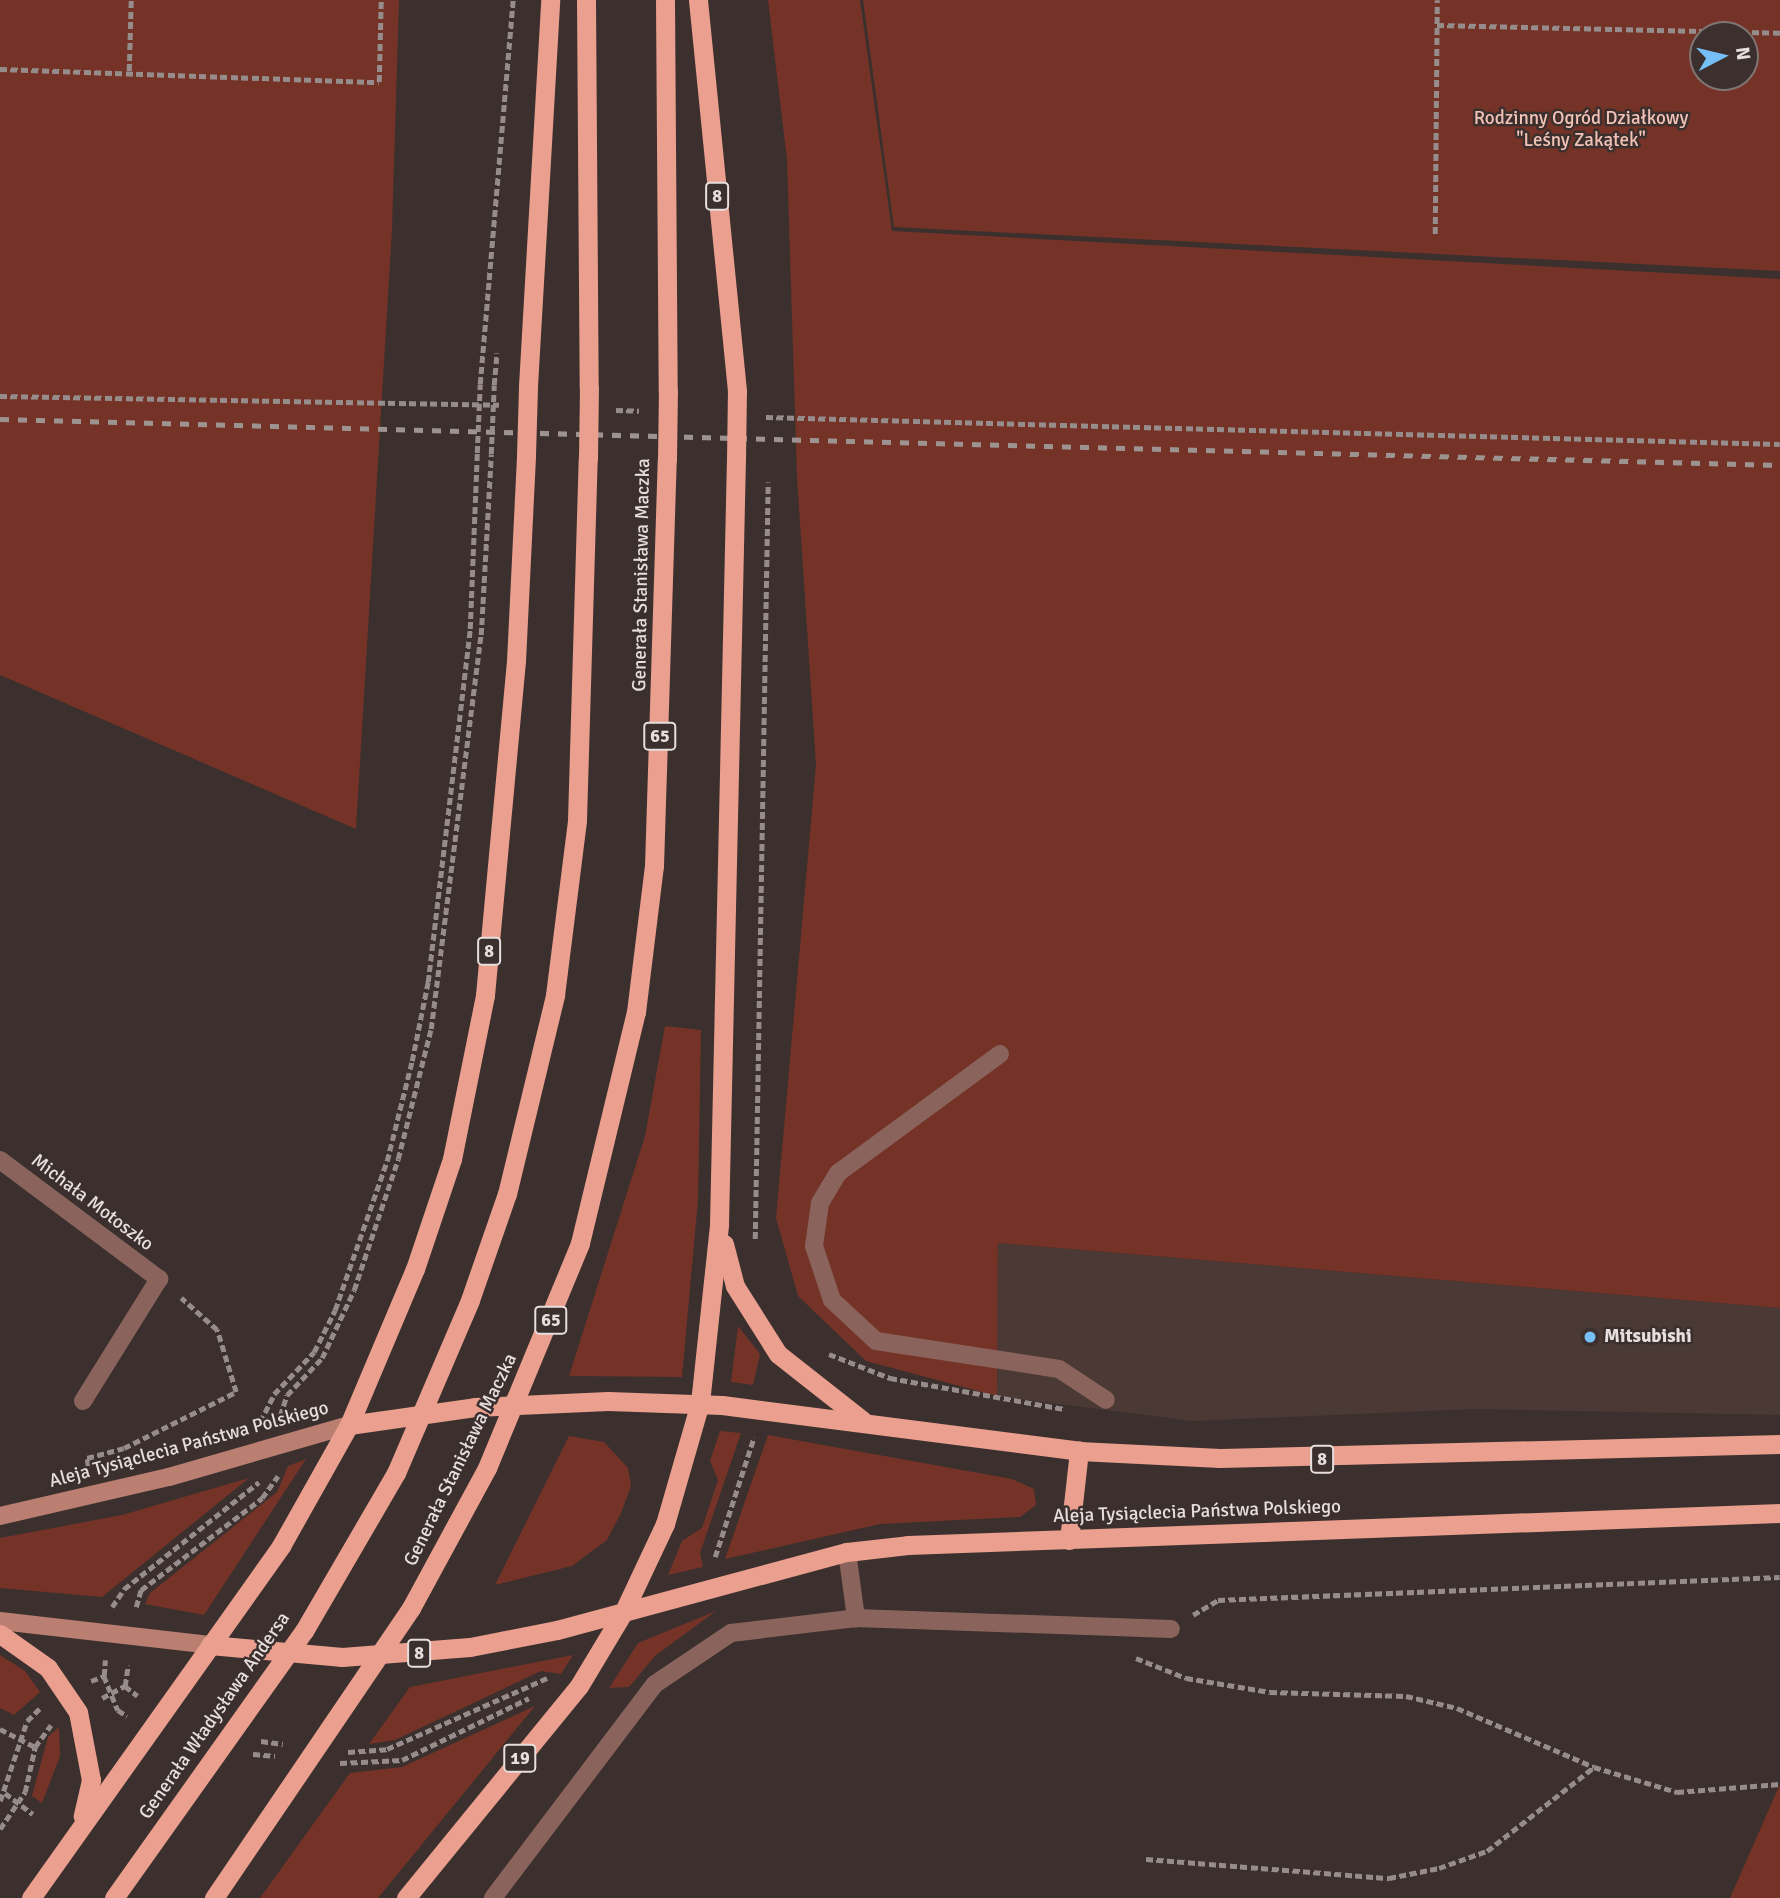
<!DOCTYPE html>
<meta charset="utf-8">
<style>
body{margin:0}
#map{position:relative;width:1780px;height:1898px;overflow:hidden;background:#3b302e;font-family:Signika,sans-serif}
div>[style]{position:absolute}
.built>*{inset:0;background:#4a3935}
.green>*{inset:0;background:#743326}
.path>*{height:4.5px;margin-top:-2.25px;transform-origin:0;background:repeating-linear-gradient(90deg,#958c8b 0 7px,transparent 0 10.5px)}
.service>*{height:18px;margin:-9px;padding:0 9px;transform-origin:9px;border-radius:9px;background:#8a645c}
.minor>*{height:18px;margin:-9px;padding:0 9px;transform-origin:9px;border-radius:9px;background:#8a645c}
.secondary>*{height:18px;margin:-9px;padding:0 9px;transform-origin:9px;border-radius:9px;background:#ba7f71}
.trunk>*{height:19px;margin:-9.5px;padding:0 9.5px;transform-origin:9.5px;border-radius:9.5px;background:#eb9f8e}
.rail>*{height:5px;margin-top:-2.5px;transform-origin:0;background:repeating-linear-gradient(90deg,#9d9492 0 9px,transparent 0 18px)}
.path-bridge>*{height:4.5px;margin-top:-2.25px;transform-origin:0;background:repeating-linear-gradient(90deg,#958c8b 0 7px,transparent 0 10.5px)}
.trunk-bridge>*{height:19px;margin:-9.5px;padding:0 9.5px;transform-origin:9.5px;border-radius:9.5px;background:#eb9f8e}
.dots>*{width:19px;height:19px;translate:-50% -50%;box-sizing:border-box;border:4px solid #3b302e;border-radius:50%}
span{translate:-50% -50%;white-space:nowrap;text-align:center;line-height:1.15;-webkit-text-stroke:5px #3b302e;paint-order:stroke}
.shield-label span{padding:2px 5px;background:#3b302e;border:2px solid;border-radius:5px;-webkit-text-stroke-width:0}
.shield-label{font-size:18px;color:#e6dfde;font-weight:700}
.park-label{font-size:19px;color:#f3c2b7}
.street-label{font-size:19px;color:#e6dfde}
.poi-label{font-size:19px;color:#e6dfde;font-weight:700}
.left{translate:0 -50%;text-align:left}
.north{position:absolute;left:1689px;top:21px;width:70px;height:70px;box-sizing:border-box;background:#3b302e;border:2px solid #7f7674;border-radius:50%;rotate:83deg;font-size:19px;font-weight:700;line-height:28px;text-align:center;color:#e6dfde}
.north::after{content:'';display:block;margin:auto;width:24px;height:32px;background:#77bff7;clip-path:polygon(50% 0,100% 100%,50% 72%,0 100%)}
</style>
<div id="map">
<div class="built">
<div style="clip-path:polygon(998px 1243px,1780px 1308px,1780px 1415px,1476px 1409px,1192px 1421px,997px 1396px)"></div>
</div>
<div class="green">
<div style="clip-path:polygon(0 0,399px 0,392px 229px,356px 829px,0 675px)"></div>
<div style="clip-path:polygon(768px 0,860px 0,892px 231px,1780px 279px,1780px 1308px,998px 1243px,997px 1396px,866px 1361px,798px 1296px,776px 1218px,816px 765px,797px 477px,787px 160px)"></div>
<div style="clip-path:polygon(evenodd,863px 0,1780px 0,1780px 271px,894px 227px,863px 0,1703px 35px,1745px 35px,1745px 77px,1703px 77px,1703px 35px)"></div>
<div style="clip-path:polygon(665px 1026px,701px 1030px,698px 1200px,682px 1377px,569px 1376px,645px 1136px)"></div>
<div style="clip-path:polygon(738px 1326px,760px 1354px,753px 1385px,731px 1382px)"></div>
<div style="clip-path:polygon(720px 1431px,741px 1433px,700px 1553px,703px 1567px,668px 1575px,682px 1541px,702px 1528px,718px 1480px,710px 1461px)"></div>
<div style="clip-path:polygon(768px 1435px,1012px 1479px,1034px 1489px,1036px 1505px,1020px 1517px,880px 1524px,725px 1559px)"></div>
<div style="clip-path:polygon(569px 1436px,604px 1442px,628px 1468px,631px 1486px,621px 1513px,607px 1540px,572px 1566px,495px 1585px)"></div>
<div style="clip-path:polygon(306px 1459px,204px 1615px,145px 1604px,150px 1593px,277px 1492px,288px 1466px)"></div>
<div style="clip-path:polygon(249px 1478px,102px 1597px,0 1588px,0 1538px,122px 1515px)"></div>
<div style="clip-path:polygon(716px 1611px,655px 1656px,629px 1687px,609px 1688px,638px 1643px)"></div>
<div style="clip-path:polygon(0 1655px,25px 1671px,40px 1692px,14px 1715px,0 1708px)"></div>
<div style="clip-path:polygon(573px 1655px,561px 1674px,541px 1671px,395px 1740px,369px 1744px,410px 1687px)"></div>
<div style="clip-path:polygon(535px 1706px,378px 1898px,260px 1898px,350px 1773px,402px 1767px)"></div>
<div style="clip-path:polygon(59px 1727px,60px 1756px,42px 1803px,32px 1796px,48px 1737px)"></div>
<div style="clip-path:polygon(1780px 1784px,1780px 1898px,1730px 1898px)"></div>
</div>
<div class="path">
<div style="left:1437px;top:25px;width:343px;rotate:1.3deg"></div>
<div style="left:0;top:69px;width:379px;rotate:2deg"></div>
<div style="left:379px;top:82px;width:82px;rotate:-88.6deg"></div>
<div style="left:129px;top:71px;width:71px;rotate:-88.4deg"></div>
<div style="left:1435px;top:234px;width:234px;rotate:-89.5deg"></div>
<div style="left:480px;top:384px;width:385px;rotate:-85.1deg"></div>
<div style="left:494px;top:385px;width:32px;rotate:-85deg"></div>
<div style="left:0;top:396px;width:499px;rotate:1deg"></div>
<div style="left:616px;top:410px;width:23px;rotate:2deg"></div>
<div style="left:766px;top:417px;width:1014px;rotate:1.53deg"></div>
<div style="left:755px;top:1239px;width:757px;rotate:-89.02deg"></div>
<div style="left:829px;top:1354px;width:66px;rotate:21.5deg"></div>
<div style="left:890px;top:1378px;width:177px;rotate:10.1deg"></div>
<div style="left:280px;top:1416px;width:22px;rotate:-72deg"></div>
<div style="left:287px;top:1395px;width:51px;rotate:-46.6deg"></div>
<div style="left:322px;top:1358px;width:75px;rotate:-64.8deg"></div>
<div style="left:354px;top:1290px;width:138px;rotate:-71.4deg"></div>
<div style="left:398px;top:1159px;width:134px;rotate:-75.8deg"></div>
<div style="left:431px;top:1029px;width:397px;rotate:-82.8deg"></div>
<div style="left:481px;top:635px;width:181px;rotate:-86.8deg"></div>
<div style="left:260px;top:1422px;width:31px;rotate:-63deg"></div>
<div style="left:274px;top:1394px;width:58px;rotate:-46.4deg"></div>
<div style="left:314px;top:1352px;width:47px;rotate:-63.4deg"></div>
<div style="left:335px;top:1310px;width:158px;rotate:-70.8deg"></div>
<div style="left:387px;top:1161px;width:103px;rotate:-76deg"></div>
<div style="left:412px;top:1061px;width:81px;rotate:-78.6deg"></div>
<div style="left:428px;top:982px;width:355px;rotate:-83.2deg"></div>
<div style="left:470px;top:629px;width:176px;rotate:-87.7deg"></div>
<div style="left:88px;top:1466px;width:8px;rotate:-97deg"></div>
<div style="left:87px;top:1458px;width:38px;rotate:-15deg"></div>
<div style="left:124px;top:1448px;width:125px;rotate:-26.6deg"></div>
<div style="left:236px;top:1392px;width:65px;rotate:-107deg"></div>
<div style="left:217px;top:1330px;width:48px;rotate:-138.4deg"></div>
<div style="left:715px;top:1557px;width:126px;rotate:-72deg"></div>
<div style="left:112px;top:1607px;width:22px;rotate:-56deg"></div>
<div style="left:124px;top:1589px;width:172px;rotate:-38.4deg"></div>
<div style="left:136px;top:1607px;width:18px;rotate:-74deg"></div>
<div style="left:141px;top:1590px;width:152px;rotate:-37.2deg"></div>
<div style="left:262px;top:1498px;width:27px;rotate:-54deg"></div>
<div style="left:1193px;top:1615px;width:29px;rotate:-31deg"></div>
<div style="left:1218px;top:1600px;width:562px;rotate:-2.34deg"></div>
<div style="left:1136px;top:1658px;width:54px;rotate:21.8deg"></div>
<div style="left:1186px;top:1678px;width:85px;rotate:9.5deg"></div>
<div style="left:1270px;top:1692px;width:136px;rotate:1.7deg"></div>
<div style="left:1406px;top:1696px;width:52px;rotate:13.2deg"></div>
<div style="left:1457px;top:1708px;width:149px;rotate:23.3deg"></div>
<div style="left:1594px;top:1767px;width:87px;rotate:16.8deg"></div>
<div style="left:1677px;top:1792px;width:103px;rotate:-4.4deg"></div>
<div style="left:104px;top:1676px;width:37px;rotate:68deg"></div>
<div style="left:118px;top:1710px;width:11px;rotate:34deg"></div>
<div style="left:91px;top:1681px;width:14px;rotate:-21deg"></div>
<div style="left:104px;top:1676px;width:16px;rotate:-86deg"></div>
<div style="left:125px;top:1686px;width:16px;rotate:38deg"></div>
<div style="left:102px;top:1698px;width:26px;rotate:-28deg"></div>
<div style="left:125px;top:1686px;width:21px;rotate:-82deg"></div>
<div style="left:0;top:1729px;width:39px;rotate:27deg"></div>
<div style="left:261px;top:1741px;width:22px;rotate:8deg"></div>
<div style="left:348px;top:1752px;width:39px;rotate:-4deg"></div>
<div style="left:387px;top:1749px;width:175px;rotate:-23.9deg"></div>
<div style="left:253px;top:1754px;width:22px;rotate:5deg"></div>
<div style="left:340px;top:1763px;width:62px;rotate:-2.8deg"></div>
<div style="left:402px;top:1760px;width:141px;rotate:-26deg"></div>
<div style="left:5px;top:1793px;width:35px;rotate:37deg"></div>
<div style="left:0;top:1801px;width:84px;rotate:-71.4deg"></div>
<div style="left:27px;top:1721px;width:18px;rotate:-45deg"></div>
<div style="left:0;top:1829px;width:45px;rotate:-56deg"></div>
<div style="left:25px;top:1792px;width:46px;rotate:-77.5deg"></div>
<div style="left:35px;top:1747px;width:27px;rotate:-54deg"></div>
<div style="left:1146px;top:1859px;width:244px;rotate:4.5deg"></div>
<div style="left:1389px;top:1878px;width:51px;rotate:-11.3deg"></div>
<div style="left:1439px;top:1868px;width:51px;rotate:-19.5deg"></div>
<div style="left:1487px;top:1851px;width:136px;rotate:-38.1deg"></div>
</div>
<div class="service">
<div style="left:1000px;top:1054px;width:201px;rotate:143.7deg"></div>
<div style="left:838px;top:1173px;width:35px;rotate:121deg"></div>
<div style="left:820px;top:1203px;width:43px;rotate:97.9deg"></div>
<div style="left:814px;top:1246px;width:57px;rotate:71.6deg"></div>
<div style="left:832px;top:1300px;width:60px;rotate:43deg"></div>
<div style="left:876px;top:1341px;width:185px;rotate:8.7deg"></div>
<div style="left:1059px;top:1369px;width:56px;rotate:33.4deg"></div>
<div style="left:83px;top:1401px;width:144px;rotate:-58.1deg"></div>
</div>
<div class="minor">
<div style="left:0;top:1160px;width:199px;rotate:36.8deg"></div>
<div style="left:847px;top:1552px;width:67px;rotate:82.2deg"></div>
<div style="left:493px;top:1898px;width:268px;rotate:-52.9deg"></div>
<div style="left:655px;top:1684px;width:92px;rotate:-33.9deg"></div>
<div style="left:731px;top:1633px;width:126px;rotate:-6.8deg"></div>
<div style="left:856px;top:1618px;width:315px;rotate:2deg"></div>
</div>
<div class="secondary">
<div style="left:0;top:1516px;width:173px;rotate:-13deg"></div>
<div style="left:169px;top:1477px;width:187px;rotate:-16.1deg"></div>
<div style="left:0;top:1621px;width:211px;rotate:6.5deg"></div>
</div>
<div class="trunk">
<div style="left:586px;top:0;width:388px;rotate:89.6deg"></div>
<div style="left:665px;top:0;width:391px;rotate:89.6deg"></div>
<div style="left:698px;top:0;width:393px;rotate:84.3deg"></div>
<div style="left:528px;top:386px;width:387px;rotate:-86.7deg"></div>
<div style="left:555px;top:995px;width:176px;rotate:-82.8deg"></div>
<div style="left:577px;top:820px;width:362px;rotate:-88.3deg"></div>
<div style="left:636px;top:1012px;width:147px;rotate:-83deg"></div>
<div style="left:654px;top:866px;width:407px;rotate:-88.2deg"></div>
<div style="left:724px;top:1244px;width:43px;rotate:75.3deg"></div>
<div style="left:735px;top:1286px;width:80px;rotate:57.7deg"></div>
<div style="left:778px;top:1354px;width:108px;rotate:38.2deg"></div>
<div style="left:349px;top:1425px;width:127px;rotate:-8.1deg"></div>
<div style="left:475px;top:1407px;width:133px;rotate:-2.6deg"></div>
<div style="left:608px;top:1401px;width:114px;rotate:2deg"></div>
<div style="left:722px;top:1405px;width:360px;rotate:7.3deg"></div>
<div style="left:1079px;top:1451px;width:141px;rotate:2.8deg"></div>
<div style="left:1220px;top:1458px;width:560px;rotate:-1.43deg"></div>
<div style="left:1069px;top:1540px;width:90px;rotate:-83.6deg"></div>
<div style="left:0;top:1634px;width:59px;rotate:35.3deg"></div>
<div style="left:48px;top:1668px;width:53px;rotate:55.7deg"></div>
<div style="left:78px;top:1712px;width:69px;rotate:79.2deg"></div>
<div style="left:91px;top:1780px;width:37px;rotate:103deg"></div>
<div style="left:210px;top:1645px;width:133px;rotate:5.2deg"></div>
<div style="left:342px;top:1657px;width:128px;rotate:-4.5deg"></div>
<div style="left:470px;top:1647px;width:89px;rotate:-11.1deg"></div>
<div style="left:557px;top:1630px;width:300px;rotate:-15.1deg"></div>
<div style="left:847px;top:1552px;width:61px;rotate:-6.5deg"></div>
<div style="left:908px;top:1545px;width:873px;rotate:-2.1deg"></div>
<div style="left:31px;top:1898px;width:432px;rotate:-54.6deg"></div>
<div style="left:281px;top:1546px;width:139px;rotate:-60.7deg"></div>
<div style="left:349px;top:1425px;width:169px;rotate:-67.1deg"></div>
<div style="left:415px;top:1269px;width:116px;rotate:-71.4deg"></div>
<div style="left:452px;top:1159px;width:167px;rotate:-78.6deg"></div>
<div style="left:485px;top:995px;width:335px;rotate:-84.7deg"></div>
<div style="left:516px;top:661px;width:206px;rotate:-87.2deg"></div>
<div style="left:406px;top:1898px;width:274px;rotate:-50.8deg"></div>
<div style="left:579px;top:1686px;width:87px;rotate:-59deg"></div>
<div style="left:624px;top:1611px;width:96px;rotate:-64.8deg"></div>
<div style="left:665px;top:1524px;width:126px;rotate:-73.9deg"></div>
<div style="left:700px;top:1403px;width:180px;rotate:-83.9deg"></div>
<div style="left:719px;top:1224px;width:764px;rotate:-88.73deg"></div>
</div>
<div class="rail">
<div style="left:0;top:419px;width:1781px;rotate:1.48deg"></div>
</div>
<div class="path-bridge">
<div style="left:477px;top:453px;width:69px;rotate:-87.5deg"></div>
<div style="left:491px;top:454px;width:69px;rotate:-87.5deg"></div>
</div>
<div class="trunk-bridge">
<div style="left:526px;top:455px;width:69px;rotate:-88.3deg"></div>
<div style="left:588px;top:458px;width:70px;rotate:-89.2deg"></div>
<div style="left:667px;top:459px;width:68px;rotate:-89.2deg"></div>
<div style="left:736px;top:460px;width:69px;rotate:-89.2deg"></div>
<div style="left:114px;top:1898px;width:328px;rotate:-54.6deg"></div>
<div style="left:304px;top:1631px;width:183px;rotate:-59.8deg"></div>
<div style="left:396px;top:1473px;width:188px;rotate:-66.8deg"></div>
<div style="left:470px;top:1300px;width:112px;rotate:-70.8deg"></div>
<div style="left:507px;top:1194px;width:205px;rotate:-76.4deg"></div>
<div style="left:214px;top:1898px;width:351px;rotate:-55.8deg"></div>
<div style="left:411px;top:1608px;width:159px;rotate:-61.5deg"></div>
<div style="left:487px;top:1468px;width:243px;rotate:-67.5deg"></div>
<div style="left:580px;top:1243px;width:238px;rotate:-76.4deg"></div>
</div>
<div class="dots">
<div style="left:1590px;top:1337px;background:#77bff7"></div>
</div>
<div class="shield-label">
<span style="left:717px;top:196px">8</span>
<span style="left:660px;top:736px">65</span>
<span style="left:489px;top:951px">8</span>
<span style="left:551px;top:1320px">65</span>
<span style="left:1322px;top:1459px">8</span>
<span style="left:419px;top:1653px">8</span>
<span style="left:520px;top:1758px">19</span>
</div>
<div class="park-label">
<span style="left:1581px;top:130px">Rodzinny Ogród Działkowy<br>"Leśny Zakątek"</span>
</div>
<div class="street-label">
<span style="left:642px;top:575px;rotate:-89deg">Generała Stanisława Maczka</span>
<span style="left:92px;top:1203px;rotate:37deg">Michała Motoszko</span>
<span style="left:189px;top:1445px;rotate:-15deg">Aleja Tysiąclecia Państwa Polskiego</span>
<span style="left:461px;top:1460px;rotate:-64deg">Generała Stanisława Maczka</span>
<span style="left:1197px;top:1512px;rotate:-2deg">Aleja Tysiąclecia Państwa Polskiego</span>
<span style="left:215px;top:1716px;rotate:-55deg">Generała Władysława Andersa</span>
</div>
<div class="poi-label">
<span class="left" style="left:1604px;top:1337px">Mitsubishi</span>
</div>
<div class="north">N</div>
</div>
